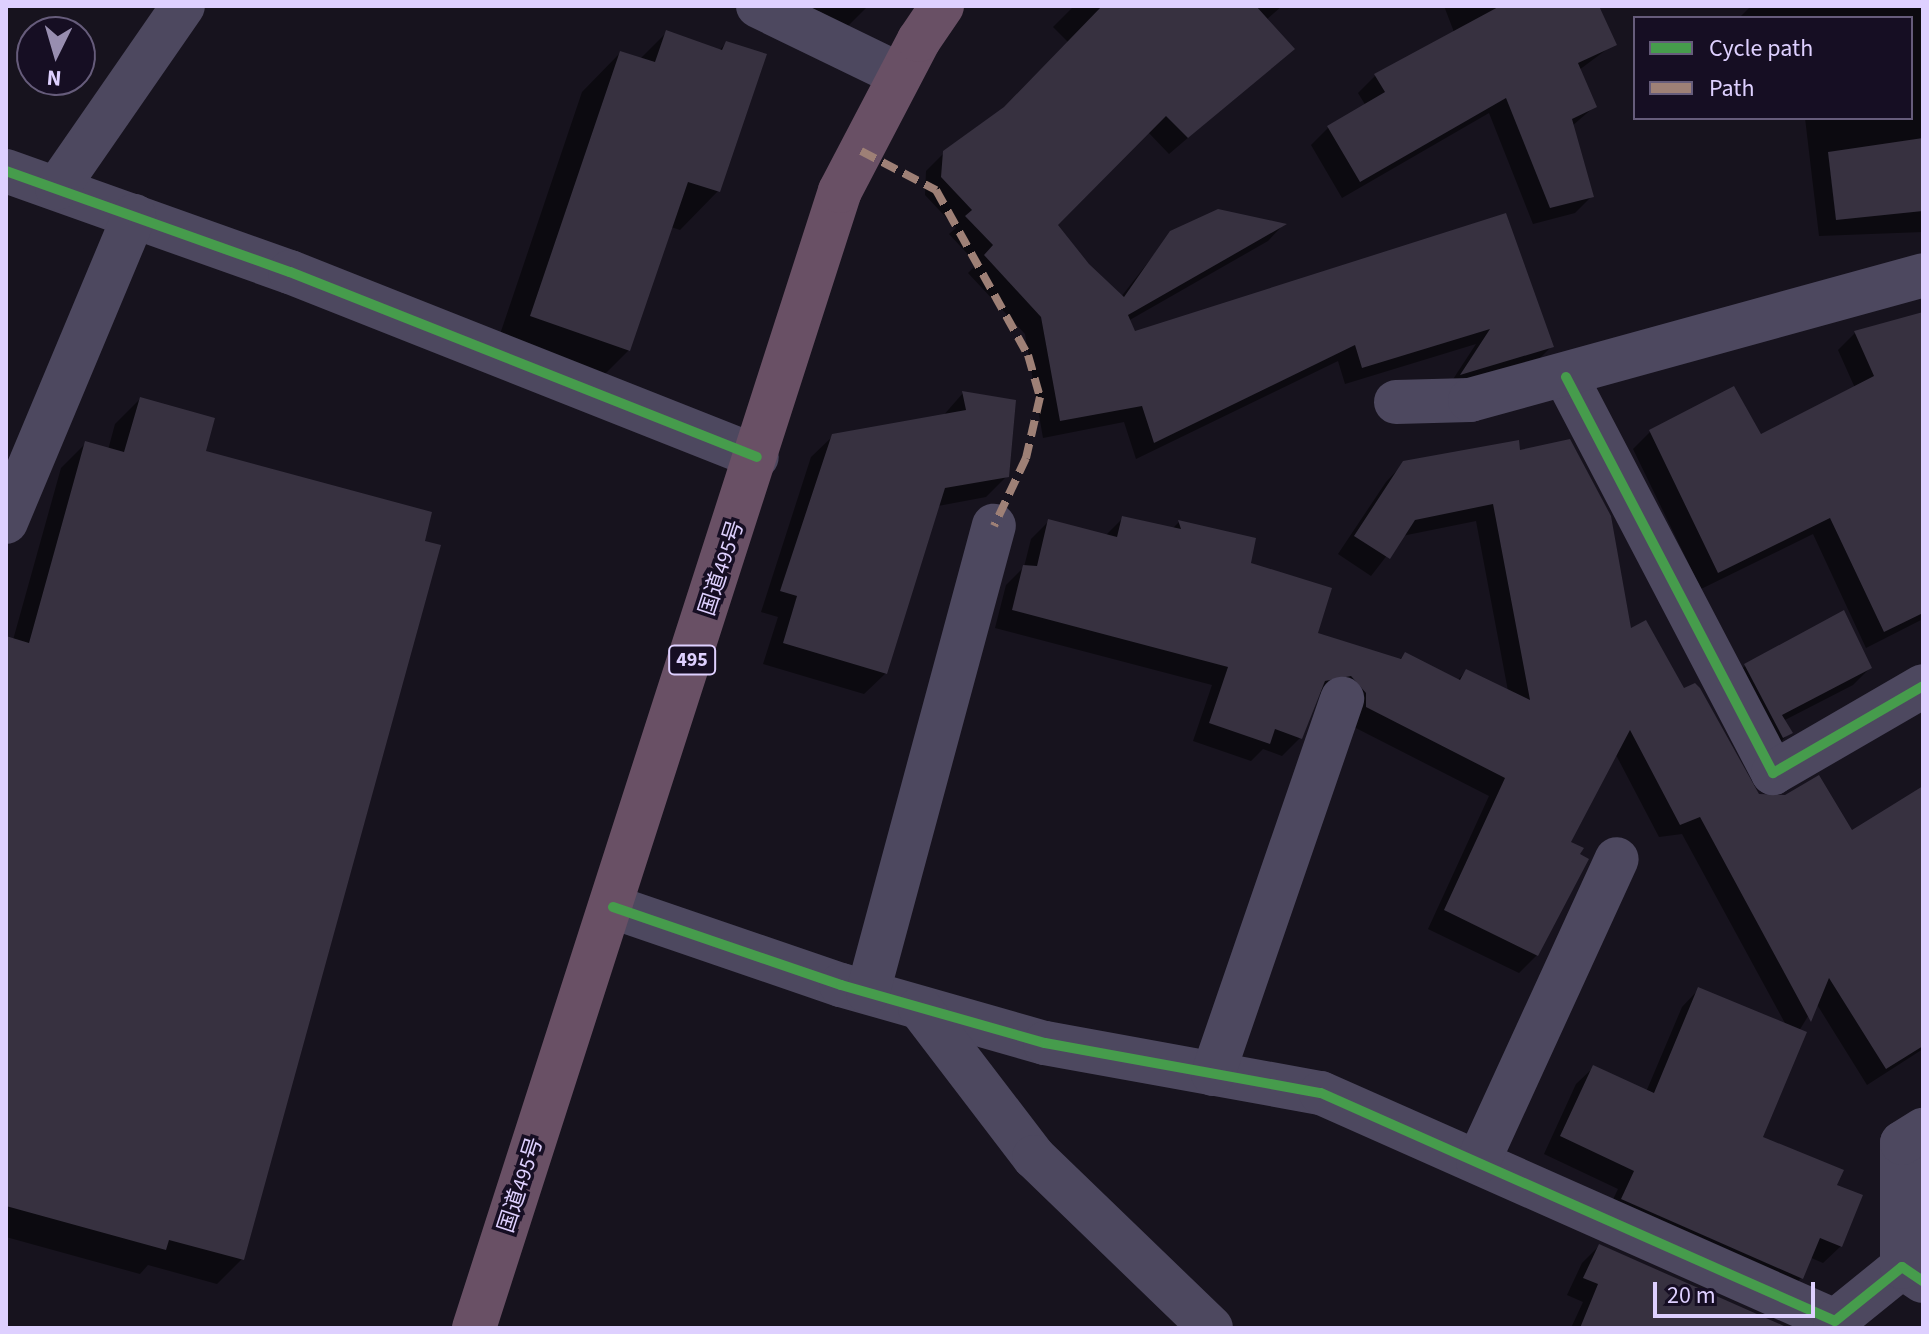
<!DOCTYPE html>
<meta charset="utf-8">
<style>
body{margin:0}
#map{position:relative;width:1929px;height:1334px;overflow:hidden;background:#17131e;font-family:"Source Sans 3","Noto Sans JP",sans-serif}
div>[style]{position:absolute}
.shadow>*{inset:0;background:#0007}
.building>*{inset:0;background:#373140}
.minor>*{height:44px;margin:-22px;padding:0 22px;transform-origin:22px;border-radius:22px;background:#4d485f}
.highway>*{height:44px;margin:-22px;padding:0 22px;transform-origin:22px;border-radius:22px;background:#695065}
.quiet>*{height:8px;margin-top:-4px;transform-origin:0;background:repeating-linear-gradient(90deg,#9e8076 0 16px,transparent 0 24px)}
.cycleway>*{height:10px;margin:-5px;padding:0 5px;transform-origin:5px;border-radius:5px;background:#469c4c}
span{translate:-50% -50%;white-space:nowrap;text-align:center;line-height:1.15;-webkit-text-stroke:7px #160e23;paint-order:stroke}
.shield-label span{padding:2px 6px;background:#160e23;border:2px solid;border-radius:6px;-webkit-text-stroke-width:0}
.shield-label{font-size:20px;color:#ded0ff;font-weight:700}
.street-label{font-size:22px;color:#ded0ff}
.frame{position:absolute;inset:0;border:8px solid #ded0ff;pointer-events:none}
.legend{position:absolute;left:1633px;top:16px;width:280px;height:104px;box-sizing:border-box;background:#160e23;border:2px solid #665c7b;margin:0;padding:10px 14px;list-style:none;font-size:24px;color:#ded0ff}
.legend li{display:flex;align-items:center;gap:16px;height:40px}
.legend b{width:40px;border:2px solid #665c7b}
.north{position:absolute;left:16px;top:16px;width:80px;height:80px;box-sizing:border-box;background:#160e23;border:2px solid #665c7b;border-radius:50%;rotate:185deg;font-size:22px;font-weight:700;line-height:32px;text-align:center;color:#ded0ff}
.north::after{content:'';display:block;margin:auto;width:28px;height:36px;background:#988eb0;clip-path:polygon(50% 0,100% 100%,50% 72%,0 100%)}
.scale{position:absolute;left:1653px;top:1282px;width:162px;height:36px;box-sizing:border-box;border:4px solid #ded0ff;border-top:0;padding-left:10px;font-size:24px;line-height:28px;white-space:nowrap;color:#ded0ff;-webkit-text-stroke:6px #160e23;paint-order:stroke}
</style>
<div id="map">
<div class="shadow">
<div style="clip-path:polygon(774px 6px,868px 6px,847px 27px,819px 11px,806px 24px)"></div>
<div style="clip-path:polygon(1074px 6px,1282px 6px,1266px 20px,1292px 49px,1169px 154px,1148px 132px,1055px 225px,1087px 266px,1121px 297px,1171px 233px,1283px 225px,1268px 241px,1128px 321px,1134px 333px,1505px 216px,1552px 346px,1534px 364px,1446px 390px,1476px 344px,1345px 384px,1338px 361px,1136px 459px,1124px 422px,1043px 438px,1025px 334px,968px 273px,977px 264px,949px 234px,956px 228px,925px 195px,926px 171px,944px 153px,1022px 141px,1069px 43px,1053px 27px)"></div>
<div style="clip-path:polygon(1444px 6px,1596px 6px,1614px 44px,1579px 70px,1594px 107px,1572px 126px,1592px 196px,1575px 213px,1533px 224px,1489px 113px,1342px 198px,1311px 145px,1328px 128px,1366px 106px,1358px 93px,1375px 76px,1454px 32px)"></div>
<div style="clip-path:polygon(1751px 6px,1923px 6px,1923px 232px,1819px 236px,1805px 118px,1911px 118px,1911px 18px,1739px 18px)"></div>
<div style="clip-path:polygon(666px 33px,719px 51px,726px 43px,764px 56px,718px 191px,680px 230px,671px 227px,629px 350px,590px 389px,493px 355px,582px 92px,620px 53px,640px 59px)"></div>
<div style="clip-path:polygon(1923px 314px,1923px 619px,1866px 648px,1813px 534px,1701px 589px,1633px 449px,1650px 432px,1760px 436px,1855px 388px,1838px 350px,1855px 333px)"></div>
<div style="clip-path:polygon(963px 393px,1007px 476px,986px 497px,938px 506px,886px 673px,864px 694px,763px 664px,778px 617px,761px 612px,811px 457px,833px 436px,942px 417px)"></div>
<div style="clip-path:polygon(140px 399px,204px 452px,242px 1259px,217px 1284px,148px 1265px,140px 1274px,6px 1237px,6px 638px,13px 640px,61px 468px,86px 443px,108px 450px,115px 424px)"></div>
<div style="clip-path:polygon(1519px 452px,1629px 632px,1683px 691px,1758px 796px,1852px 833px,1923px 789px,1923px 1049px,1867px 1085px,1816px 1003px,1799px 1031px,1760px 1138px,1834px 1186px,1841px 1246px,1823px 1263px,1809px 1257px,1801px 1278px,1784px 1295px,1605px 1216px,1618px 1189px,1544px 1154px,1576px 1084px,1594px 1067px,1646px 1092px,1682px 1007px,1699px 989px,1786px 1025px,1682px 834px,1659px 837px,1615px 753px,1569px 843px,1537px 955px,1519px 973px,1428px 929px,1489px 796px,1348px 724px,1331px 692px,1317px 695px,1300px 738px,1282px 756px,1263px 749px,1251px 761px,1193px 741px,1212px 685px,995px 628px,1006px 585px,1024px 567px,1031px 539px,1049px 521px,1105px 536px,1123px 518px,1172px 529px,1179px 522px,1254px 540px,1249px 564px,1315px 635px,1399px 660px,1405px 654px,1457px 681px,1466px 671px,1508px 691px,1476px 521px,1402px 536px,1371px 576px,1338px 554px,1386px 482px,1404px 463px)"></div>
<div style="clip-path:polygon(1745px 666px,1870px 668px,1853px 685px,1783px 721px,1790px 732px,1773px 750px,1728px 683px)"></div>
<div style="clip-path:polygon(1599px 1246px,1776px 1328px,1571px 1328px,1583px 1302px,1567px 1295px,1582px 1263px)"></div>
</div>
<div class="building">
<div style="clip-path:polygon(1102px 6px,1256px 6px,1295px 49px,1188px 138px,1166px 116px,1058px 225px,1089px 264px,1124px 297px,1170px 231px,1218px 209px,1287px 224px,1128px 315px,1135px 331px,1506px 213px,1554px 347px,1460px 375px,1490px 329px,1362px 368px,1355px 345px,1154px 443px,1142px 406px,1060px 421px,1041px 317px,984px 255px,993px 245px,965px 216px,972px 210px,941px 177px,943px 151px,1004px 107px)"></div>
<div style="clip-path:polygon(1500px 6px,1599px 6px,1617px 45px,1578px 63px,1597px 107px,1572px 119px,1594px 197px,1550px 208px,1506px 98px,1360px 182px,1327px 126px,1385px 92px,1374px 74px)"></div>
<div style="clip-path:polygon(666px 30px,722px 50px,726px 41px,767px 54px,720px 192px,688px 182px,630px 351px,530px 316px,620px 51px,655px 62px)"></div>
<div style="clip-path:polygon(1923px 138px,1923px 211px,1836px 220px,1828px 152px)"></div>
<div style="clip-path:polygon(1923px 312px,1923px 613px,1884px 632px,1830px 518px,1718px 573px,1649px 430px,1734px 386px,1761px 434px,1874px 376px,1854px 331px)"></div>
<div style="clip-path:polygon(962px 391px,1016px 400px,1009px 477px,945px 488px,887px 674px,783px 643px,797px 596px,780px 591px,832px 434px,966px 410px)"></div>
<div style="clip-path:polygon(140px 397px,215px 418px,206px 451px,432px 512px,425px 541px,441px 545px,244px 1260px,169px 1240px,166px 1250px,6px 1206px,6px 636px,29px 643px,85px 441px,124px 452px)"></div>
<div style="clip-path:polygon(1570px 439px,1611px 516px,1631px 628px,1646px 620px,1684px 688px,1695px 683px,1700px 688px,1759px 794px,1785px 795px,1819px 775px,1852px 830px,1923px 786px,1923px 1046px,1886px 1069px,1829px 978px,1811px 1022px,1700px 817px,1680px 825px,1630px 730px,1571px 842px,1584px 848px,1580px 854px,1589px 859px,1538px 956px,1444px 910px,1505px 778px,1366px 707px,1366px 693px,1351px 676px,1325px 681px,1302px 739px,1275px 729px,1270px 744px,1209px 723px,1228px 667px,1012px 610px,1023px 565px,1037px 566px,1048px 519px,1117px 537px,1122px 516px,1181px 529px,1178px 520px,1256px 538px,1251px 563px,1332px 588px,1318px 633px,1401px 659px,1405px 652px,1460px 680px,1466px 669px,1530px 700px,1493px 504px,1415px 520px,1390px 559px,1354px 536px,1403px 461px,1519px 440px,1520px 450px)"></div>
<div style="clip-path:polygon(1844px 610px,1872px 668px,1782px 715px,1793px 733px,1783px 738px,1744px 664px)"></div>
<div style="clip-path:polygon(1698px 987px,1807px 1032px,1763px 1137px,1844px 1170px,1837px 1185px,1863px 1195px,1842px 1247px,1820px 1238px,1803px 1279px,1621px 1199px,1634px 1171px,1560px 1136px,1593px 1065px,1654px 1093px)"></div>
<div style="clip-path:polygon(1599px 1244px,1784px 1326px,1783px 1328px,1580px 1328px,1598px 1284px,1583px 1278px)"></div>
</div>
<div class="minor">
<div style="left:758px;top:6px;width:158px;rotate:25.9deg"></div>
<div style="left:6px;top:171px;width:301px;rotate:19.6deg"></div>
<div style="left:290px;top:272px;width:502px;rotate:21.61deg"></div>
<div style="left:57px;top:188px;width:221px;rotate:-55.3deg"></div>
<div style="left:1566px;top:377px;width:447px;rotate:62.4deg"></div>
<div style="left:1773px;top:773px;width:173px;rotate:-30.1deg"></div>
<div style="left:1396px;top:402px;width:74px;rotate:-1.5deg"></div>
<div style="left:1470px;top:400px;width:470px;rotate:-15.4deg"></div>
<div style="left:6px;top:522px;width:332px;rotate:-67.3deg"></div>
<div style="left:613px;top:907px;width:241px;rotate:18.9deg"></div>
<div style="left:841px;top:985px;width:212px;rotate:15.9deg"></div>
<div style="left:1045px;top:1043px;width:280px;rotate:10.3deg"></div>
<div style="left:1321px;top:1093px;width:562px;rotate:23.92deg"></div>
<div style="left:1835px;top:1321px;width:86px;rotate:-38.9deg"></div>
<div style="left:1902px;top:1267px;width:25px;rotate:34deg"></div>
<div style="left:868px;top:992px;width:483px;rotate:-74.9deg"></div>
<div style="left:920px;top:1008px;width:188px;rotate:52.6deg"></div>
<div style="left:1034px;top:1157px;width:246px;rotate:44deg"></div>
<div style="left:1213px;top:1074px;width:397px;rotate:-71deg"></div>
<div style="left:1478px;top:1162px;width:333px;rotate:-65.4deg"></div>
<div style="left:1902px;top:1267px;width:124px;rotate:-90deg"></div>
<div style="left:1902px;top:1143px;width:25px;rotate:-32deg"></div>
</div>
<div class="highway">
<div style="left:474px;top:1328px;width:1194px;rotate:-72.16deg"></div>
<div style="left:840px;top:191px;width:170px;rotate:-62.4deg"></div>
<div style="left:919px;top:40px;width:41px;rotate:-55.9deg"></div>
</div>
<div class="quiet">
<div style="left:861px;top:151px;width:85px;rotate:27.5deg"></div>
<div style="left:936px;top:190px;width:189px;rotate:60.9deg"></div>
<div style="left:1028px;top:355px;width:44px;rotate:74.1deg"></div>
<div style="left:1040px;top:397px;width:63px;rotate:102.9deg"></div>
<div style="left:1026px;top:458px;width:75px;rotate:115.2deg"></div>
</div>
<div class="cycleway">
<div style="left:6px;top:171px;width:301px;rotate:19.6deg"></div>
<div style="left:290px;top:272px;width:502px;rotate:21.61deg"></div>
<div style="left:1566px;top:377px;width:447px;rotate:62.4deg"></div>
<div style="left:1773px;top:773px;width:173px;rotate:-30.1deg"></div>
<div style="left:613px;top:907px;width:241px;rotate:18.9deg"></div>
<div style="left:841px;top:985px;width:212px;rotate:15.9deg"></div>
<div style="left:1045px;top:1043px;width:280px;rotate:10.3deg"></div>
<div style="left:1321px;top:1093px;width:562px;rotate:23.92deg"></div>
<div style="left:1835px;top:1321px;width:86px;rotate:-38.9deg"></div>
<div style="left:1902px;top:1267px;width:25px;rotate:34deg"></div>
</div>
<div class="shield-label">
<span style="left:692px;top:660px">495</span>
</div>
<div class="street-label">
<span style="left:722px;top:568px;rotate:-72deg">国道495号</span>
<span style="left:521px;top:1185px;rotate:-72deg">国道495号</span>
</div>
<div class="frame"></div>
<ul class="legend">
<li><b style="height:10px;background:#469c4c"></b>Cycle path</li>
<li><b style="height:10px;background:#9e8076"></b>Path</li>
</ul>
<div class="north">N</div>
<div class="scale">20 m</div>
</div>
